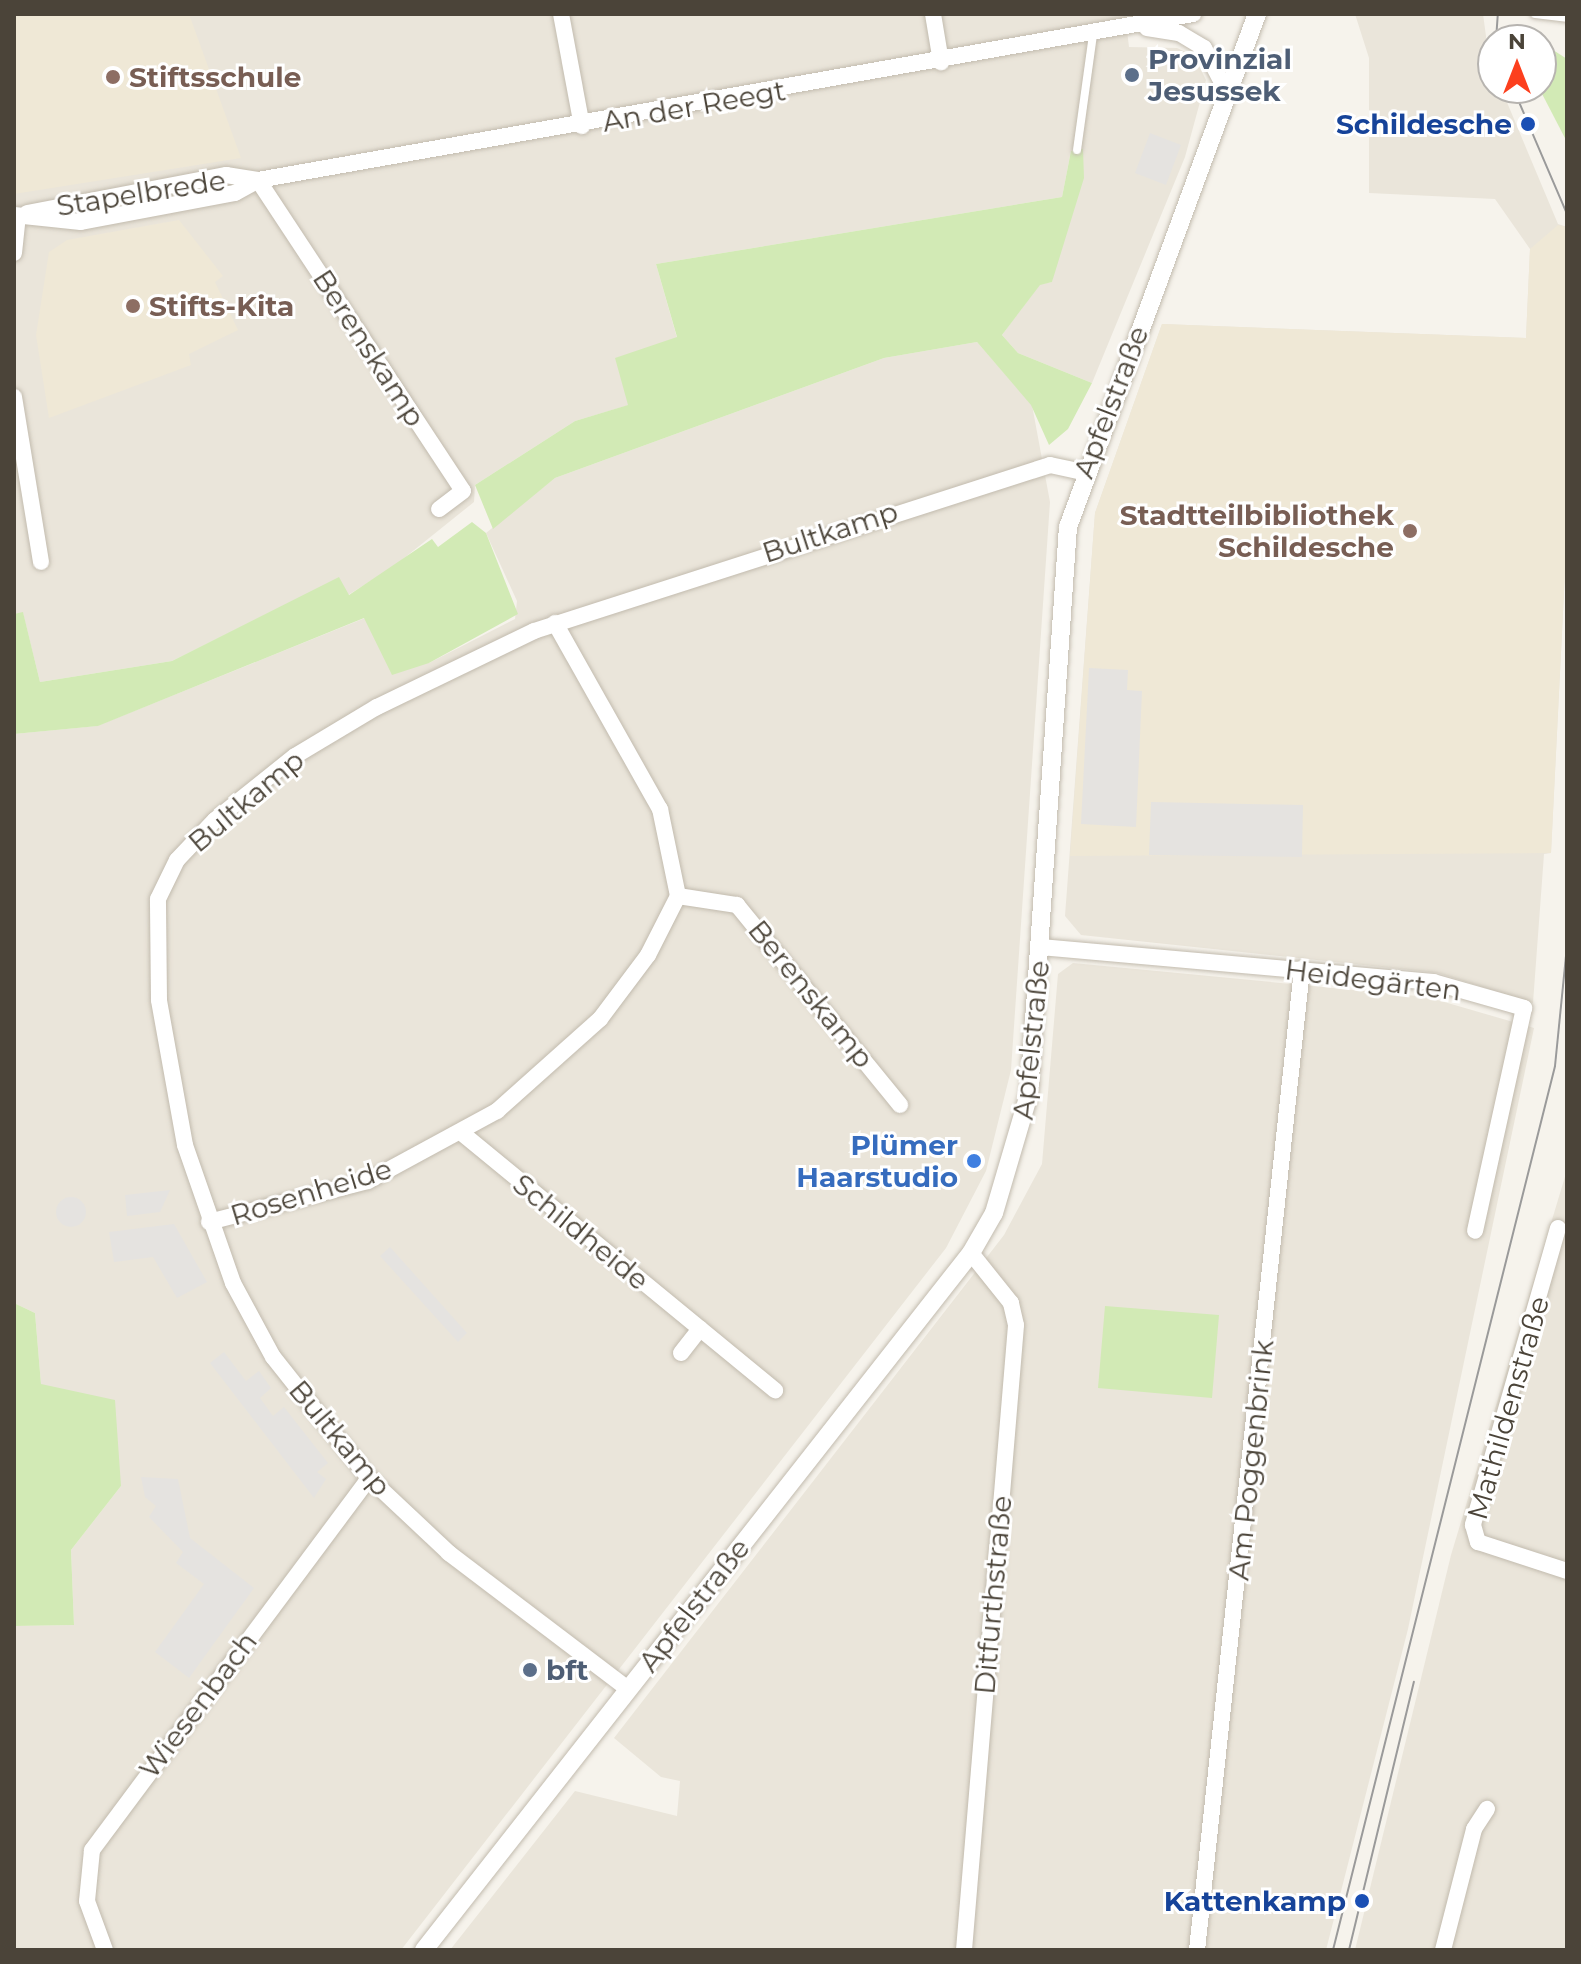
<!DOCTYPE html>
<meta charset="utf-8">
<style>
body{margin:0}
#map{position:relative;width:1581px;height:1964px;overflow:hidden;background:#f6f3ec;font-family:Montserrat,sans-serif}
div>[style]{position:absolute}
.residential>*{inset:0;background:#eae5da}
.education>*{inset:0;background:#efe8d6}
.green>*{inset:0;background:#d2eab5}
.parking>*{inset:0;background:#e5e3e0}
.round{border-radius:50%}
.roads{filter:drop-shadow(0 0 2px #c2bbae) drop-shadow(0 0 2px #c2bbae)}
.service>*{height:8px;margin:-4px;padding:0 4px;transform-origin:4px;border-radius:4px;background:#fff}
.minor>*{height:16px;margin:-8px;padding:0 8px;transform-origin:8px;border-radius:8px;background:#fff}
.tertiary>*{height:18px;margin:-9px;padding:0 9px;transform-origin:9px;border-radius:9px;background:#fff}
.tram>*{height:2px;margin:-1px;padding:0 1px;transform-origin:1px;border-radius:1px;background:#9a9a9a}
.dots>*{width:22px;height:22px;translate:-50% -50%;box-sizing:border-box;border:4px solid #fff;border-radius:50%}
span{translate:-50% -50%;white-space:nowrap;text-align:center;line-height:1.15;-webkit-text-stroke:6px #fff;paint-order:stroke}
.service-label{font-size:28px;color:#4e5e75;font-weight:700}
.left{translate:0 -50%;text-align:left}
.education-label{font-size:28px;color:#785e54;font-weight:700}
.right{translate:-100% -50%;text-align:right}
.street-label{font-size:28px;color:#4b4439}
.transit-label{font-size:28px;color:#164399;font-weight:700}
.shop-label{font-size:28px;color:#366cbe;font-weight:700}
.frame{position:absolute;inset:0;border:16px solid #4b4439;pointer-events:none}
.north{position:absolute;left:1477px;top:24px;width:80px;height:80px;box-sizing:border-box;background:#fff;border:2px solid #b7b4b0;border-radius:50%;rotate:0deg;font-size:22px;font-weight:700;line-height:32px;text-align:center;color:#4b4439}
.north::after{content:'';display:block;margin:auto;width:28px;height:36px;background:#fc3f1d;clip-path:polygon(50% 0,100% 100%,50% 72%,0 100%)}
</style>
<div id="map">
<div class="residential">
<div style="clip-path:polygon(14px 14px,1125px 14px,1129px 47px,1177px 48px,1194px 56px,1206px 80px,1185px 157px,1092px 383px,1018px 353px,1002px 335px,1040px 284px,1052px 282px,1071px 151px,1062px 197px,656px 264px,677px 338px,629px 405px,575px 421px,475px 485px,474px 502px,393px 567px,348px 595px,339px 578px,172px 661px,40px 682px,23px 613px,14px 614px)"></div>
<div style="clip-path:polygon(1355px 14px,1483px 14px,1493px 88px,1501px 88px,1558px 224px,1567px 227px,1567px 532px,1551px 853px,1544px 854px,1533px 1003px,1438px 973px,1081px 935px,1065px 916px,1095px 513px,1162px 324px,1526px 338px,1530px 249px,1495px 199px,1369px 193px,1369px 58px)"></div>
<div style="clip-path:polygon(977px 342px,1032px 405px,1050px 502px,1011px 1070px,986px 1171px,946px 1248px,401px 1950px,14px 1950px,14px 1626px,74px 1625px,71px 1550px,121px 1486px,41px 1384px,35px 1313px,14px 1303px,14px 734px,97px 726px,365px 618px,417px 661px,429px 663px,515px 619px,517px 601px,486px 533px,555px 478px,884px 358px)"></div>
<div style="clip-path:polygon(1073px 963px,1427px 997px,1534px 1028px,1408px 1629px,1326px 1950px,450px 1950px,575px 1791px,677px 1816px,680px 1781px,661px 1777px,614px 1738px,1004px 1235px,1042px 1164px,1058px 974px)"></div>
<div style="clip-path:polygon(1567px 1170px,1567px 1950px,1355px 1950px,1451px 1555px)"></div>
</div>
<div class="education">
<div style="clip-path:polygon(14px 14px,189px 14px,241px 158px,14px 194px)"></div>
<div style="clip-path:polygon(179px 220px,223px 276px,215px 282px,238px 330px,189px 354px,191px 365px,49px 418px,36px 335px,49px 252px,67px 240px)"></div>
<div style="clip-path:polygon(1558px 225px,1567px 227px,1567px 532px,1551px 853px,1070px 856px,1095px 513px,1162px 324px,1526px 338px,1530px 249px)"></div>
</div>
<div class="green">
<div style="clip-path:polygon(1547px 46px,1567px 59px,1567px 142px,1539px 88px)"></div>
<div style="clip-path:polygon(1083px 149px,1084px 178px,1052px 282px,1040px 285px,1002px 335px,1018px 353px,1092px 383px,1068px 429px,1049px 445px,1031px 405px,977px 342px,884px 358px,555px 478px,493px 529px,475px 485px,575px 421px,628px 405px,615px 358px,677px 337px,656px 264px,1062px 197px,1071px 151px)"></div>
<div style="clip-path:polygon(472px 522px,486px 533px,518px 614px,429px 663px,392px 675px,364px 618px,98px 726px,14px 734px,14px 614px,23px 612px,40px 682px,172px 661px,339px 577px,349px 595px,432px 539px,438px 547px)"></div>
<div style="clip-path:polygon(14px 1303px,35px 1313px,41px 1384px,115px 1400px,121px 1486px,71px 1550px,74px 1625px,14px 1626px)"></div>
<div style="clip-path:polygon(1105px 1306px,1219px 1315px,1212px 1398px,1098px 1388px)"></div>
</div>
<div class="parking">
<div style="clip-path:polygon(1150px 133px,1181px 145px,1166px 185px,1135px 173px)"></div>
<div style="clip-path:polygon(1089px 668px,1128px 670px,1127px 690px,1142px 691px,1136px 827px,1081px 824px)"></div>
<div style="clip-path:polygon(1151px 802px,1303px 805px,1302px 857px,1149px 855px)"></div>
<div style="clip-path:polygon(170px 1190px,160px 1212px,127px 1216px,125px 1195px)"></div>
<div class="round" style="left:56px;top:1197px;width:30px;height:30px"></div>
<div style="clip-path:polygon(174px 1224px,207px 1282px,177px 1298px,153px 1257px,114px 1262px,109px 1232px)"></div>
<div style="clip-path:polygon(390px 1247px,467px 1333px,458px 1342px,380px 1256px)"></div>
<div style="clip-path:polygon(224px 1352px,246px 1381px,259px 1371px,271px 1388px,260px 1398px,273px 1416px,284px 1407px,328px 1463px,317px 1472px,326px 1479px,314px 1498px,210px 1363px)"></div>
<div style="clip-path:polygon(141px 1477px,178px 1479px,190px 1538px,254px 1588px,189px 1678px,155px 1652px,204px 1584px,176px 1563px,183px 1552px,149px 1517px,156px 1506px,145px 1497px)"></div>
</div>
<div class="roads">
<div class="service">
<div style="left:1535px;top:14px;width:32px;rotate:7deg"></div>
<div style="left:1077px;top:150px;width:117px;rotate:-82.1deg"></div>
</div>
<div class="minor">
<div style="left:561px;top:14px;width:114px;rotate:79.4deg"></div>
<div style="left:933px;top:14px;width:49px;rotate:80.5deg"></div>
<div style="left:1147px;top:28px;width:32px;rotate:9deg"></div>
<div style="left:1179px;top:33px;width:29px;rotate:31deg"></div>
<div style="left:1204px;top:48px;width:52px;rotate:62.4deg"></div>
<div style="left:258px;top:180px;width:372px;rotate:56.6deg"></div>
<div style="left:463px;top:491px;width:30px;rotate:143deg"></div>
<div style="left:27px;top:213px;width:203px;rotate:-10.8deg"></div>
<div style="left:226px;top:175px;width:32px;rotate:9deg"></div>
<div style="left:14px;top:215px;width:67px;rotate:6deg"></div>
<div style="left:81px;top:222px;width:157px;rotate:-10.7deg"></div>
<div style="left:235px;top:193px;width:26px;rotate:-29deg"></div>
<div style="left:258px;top:180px;width:950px;rotate:-10.07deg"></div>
<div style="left:14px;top:253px;width:37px;rotate:-84deg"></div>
<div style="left:14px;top:397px;width:167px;rotate:80.7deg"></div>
<div style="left:555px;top:623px;width:214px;rotate:60.6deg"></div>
<div style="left:660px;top:809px;width:89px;rotate:78.3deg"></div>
<div style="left:678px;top:896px;width:60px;rotate:8.7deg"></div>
<div style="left:737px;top:905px;width:258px;rotate:50.8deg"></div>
<div style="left:1040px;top:947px;width:395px;rotate:5.1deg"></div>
<div style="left:1433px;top:982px;width:95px;rotate:15.9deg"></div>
<div style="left:1524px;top:1008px;width:228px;rotate:102.4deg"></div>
<div style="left:463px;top:1134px;width:404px;rotate:39.4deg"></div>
<div style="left:209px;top:1222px;width:164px;rotate:-14.5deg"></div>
<div style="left:368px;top:1181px;width:147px;rotate:-28.5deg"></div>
<div style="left:497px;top:1111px;width:138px;rotate:-41.8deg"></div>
<div style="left:600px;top:1019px;width:80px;rotate:-53.1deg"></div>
<div style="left:648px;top:955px;width:66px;rotate:-63deg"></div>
<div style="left:1558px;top:1228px;width:309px;rotate:106deg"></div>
<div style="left:1473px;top:1525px;width:18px;rotate:74deg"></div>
<div style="left:1478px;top:1542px;width:94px;rotate:18deg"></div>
<div style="left:681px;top:1353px;width:31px;rotate:-52deg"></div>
<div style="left:628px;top:1689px;width:225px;rotate:-142.8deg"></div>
<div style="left:449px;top:1553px;width:110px;rotate:-136.8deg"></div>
<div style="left:369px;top:1478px;width:154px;rotate:-128.4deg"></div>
<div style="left:273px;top:1357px;width:84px;rotate:-118.4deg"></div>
<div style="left:233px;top:1283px;width:146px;rotate:-109.2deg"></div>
<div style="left:185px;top:1145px;width:147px;rotate:-100.2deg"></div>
<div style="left:159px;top:1000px;width:101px;rotate:-90.6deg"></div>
<div style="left:158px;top:899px;width:43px;rotate:-64deg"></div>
<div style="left:177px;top:860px;width:55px;rotate:-46.5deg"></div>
<div style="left:215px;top:820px;width:102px;rotate:-38.7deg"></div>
<div style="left:295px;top:756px;width:96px;rotate:-30.9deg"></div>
<div style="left:377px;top:707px;width:174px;rotate:-25.8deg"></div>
<div style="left:534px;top:631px;width:542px;rotate:-17.83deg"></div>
<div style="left:1050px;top:465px;width:34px;rotate:12deg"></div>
<div style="left:105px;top:1950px;width:52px;rotate:-110.2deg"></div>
<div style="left:87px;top:1901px;width:51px;rotate:-84.4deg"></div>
<div style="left:92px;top:1850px;width:464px;rotate:-53.3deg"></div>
<div style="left:964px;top:1950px;width:627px;rotate:-85.24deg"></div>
<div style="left:1016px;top:1325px;width:23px;rotate:-103deg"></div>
<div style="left:1011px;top:1303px;width:64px;rotate:-128.7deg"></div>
<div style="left:1197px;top:1950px;width:987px;rotate:-83.89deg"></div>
<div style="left:1443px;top:1950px;width:125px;rotate:-75.6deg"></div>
<div style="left:1474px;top:1829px;width:24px;rotate:-57deg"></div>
</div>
<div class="tertiary">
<div style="left:424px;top:1950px;width:886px;rotate:-51.88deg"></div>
<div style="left:971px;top:1253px;width:46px;rotate:-60.1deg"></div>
<div style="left:994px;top:1213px;width:124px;rotate:-73.6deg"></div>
<div style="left:1029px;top:1094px;width:568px;rotate:-86.07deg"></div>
<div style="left:1068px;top:527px;width:547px;rotate:-69.78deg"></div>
</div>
</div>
<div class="tram">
<div style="left:1496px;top:40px;width:26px;rotate:-86deg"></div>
<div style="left:1513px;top:88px;width:137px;rotate:66.8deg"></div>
<div style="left:1333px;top:1950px;width:911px;rotate:-75.9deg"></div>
<div style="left:1555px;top:1066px;width:121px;rotate:-84.3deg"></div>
<div style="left:1349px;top:1950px;width:276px;rotate:-76.4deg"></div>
</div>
<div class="dots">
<div style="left:1132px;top:75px;background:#5c6f8a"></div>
<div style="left:113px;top:77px;background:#8d6e63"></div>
<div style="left:1528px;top:124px;background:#1a4fb4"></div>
<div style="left:133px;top:306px;background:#8d6e63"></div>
<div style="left:1410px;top:531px;background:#8d6e63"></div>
<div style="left:974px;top:1161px;background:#3f7fe0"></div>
<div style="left:530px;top:1670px;background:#5c6f8a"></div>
<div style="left:1362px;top:1901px;background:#1a4fb4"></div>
</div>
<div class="service-label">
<span class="left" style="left:1148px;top:75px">Provinzial<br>Jesussek</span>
<span class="left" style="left:546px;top:1670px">bft</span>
</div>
<div class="education-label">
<span class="left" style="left:129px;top:77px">Stiftsschule</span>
<span class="left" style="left:149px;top:306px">Stifts-Kita</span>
<span class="right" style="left:1394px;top:531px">Stadtteilbibliothek<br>Schildesche</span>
</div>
<div class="street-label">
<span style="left:694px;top:106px;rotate:-10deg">An der Reegt</span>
<span style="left:141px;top:193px;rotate:-9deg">Stapelbrede</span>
<span style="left:369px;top:348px;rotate:57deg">Berenskamp</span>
<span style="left:1111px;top:402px;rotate:-69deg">Apfelstraße</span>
<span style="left:830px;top:532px;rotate:-18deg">Bultkamp</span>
<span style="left:246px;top:801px;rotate:-40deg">Bultkamp</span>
<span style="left:1373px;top:980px;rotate:7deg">Heidegärten</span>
<span style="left:811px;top:994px;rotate:51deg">Berenskamp</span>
<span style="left:1031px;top:1040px;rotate:-84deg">Apfelstraße</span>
<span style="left:311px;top:1192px;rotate:-17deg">Rosenheide</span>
<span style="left:581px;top:1232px;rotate:39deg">Schildheide</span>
<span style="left:1508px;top:1408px;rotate:-74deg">Mathildenstraße</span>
<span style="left:340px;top:1438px;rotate:50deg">Bultkamp</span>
<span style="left:1251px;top:1460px;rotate:-84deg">Am Poggenbrink</span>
<span style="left:993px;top:1595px;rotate:-85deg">Ditfurthstraße</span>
<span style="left:694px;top:1605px;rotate:-52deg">Apfelstraße</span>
<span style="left:198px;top:1705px;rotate:-53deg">Wiesenbach</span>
</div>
<div class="transit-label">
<span class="right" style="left:1512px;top:124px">Schildesche</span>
<span class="right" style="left:1346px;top:1901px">Kattenkamp</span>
</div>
<div class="shop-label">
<span class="right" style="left:958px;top:1161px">Plümer<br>Haarstudio</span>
</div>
<div class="frame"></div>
<div class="north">N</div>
</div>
